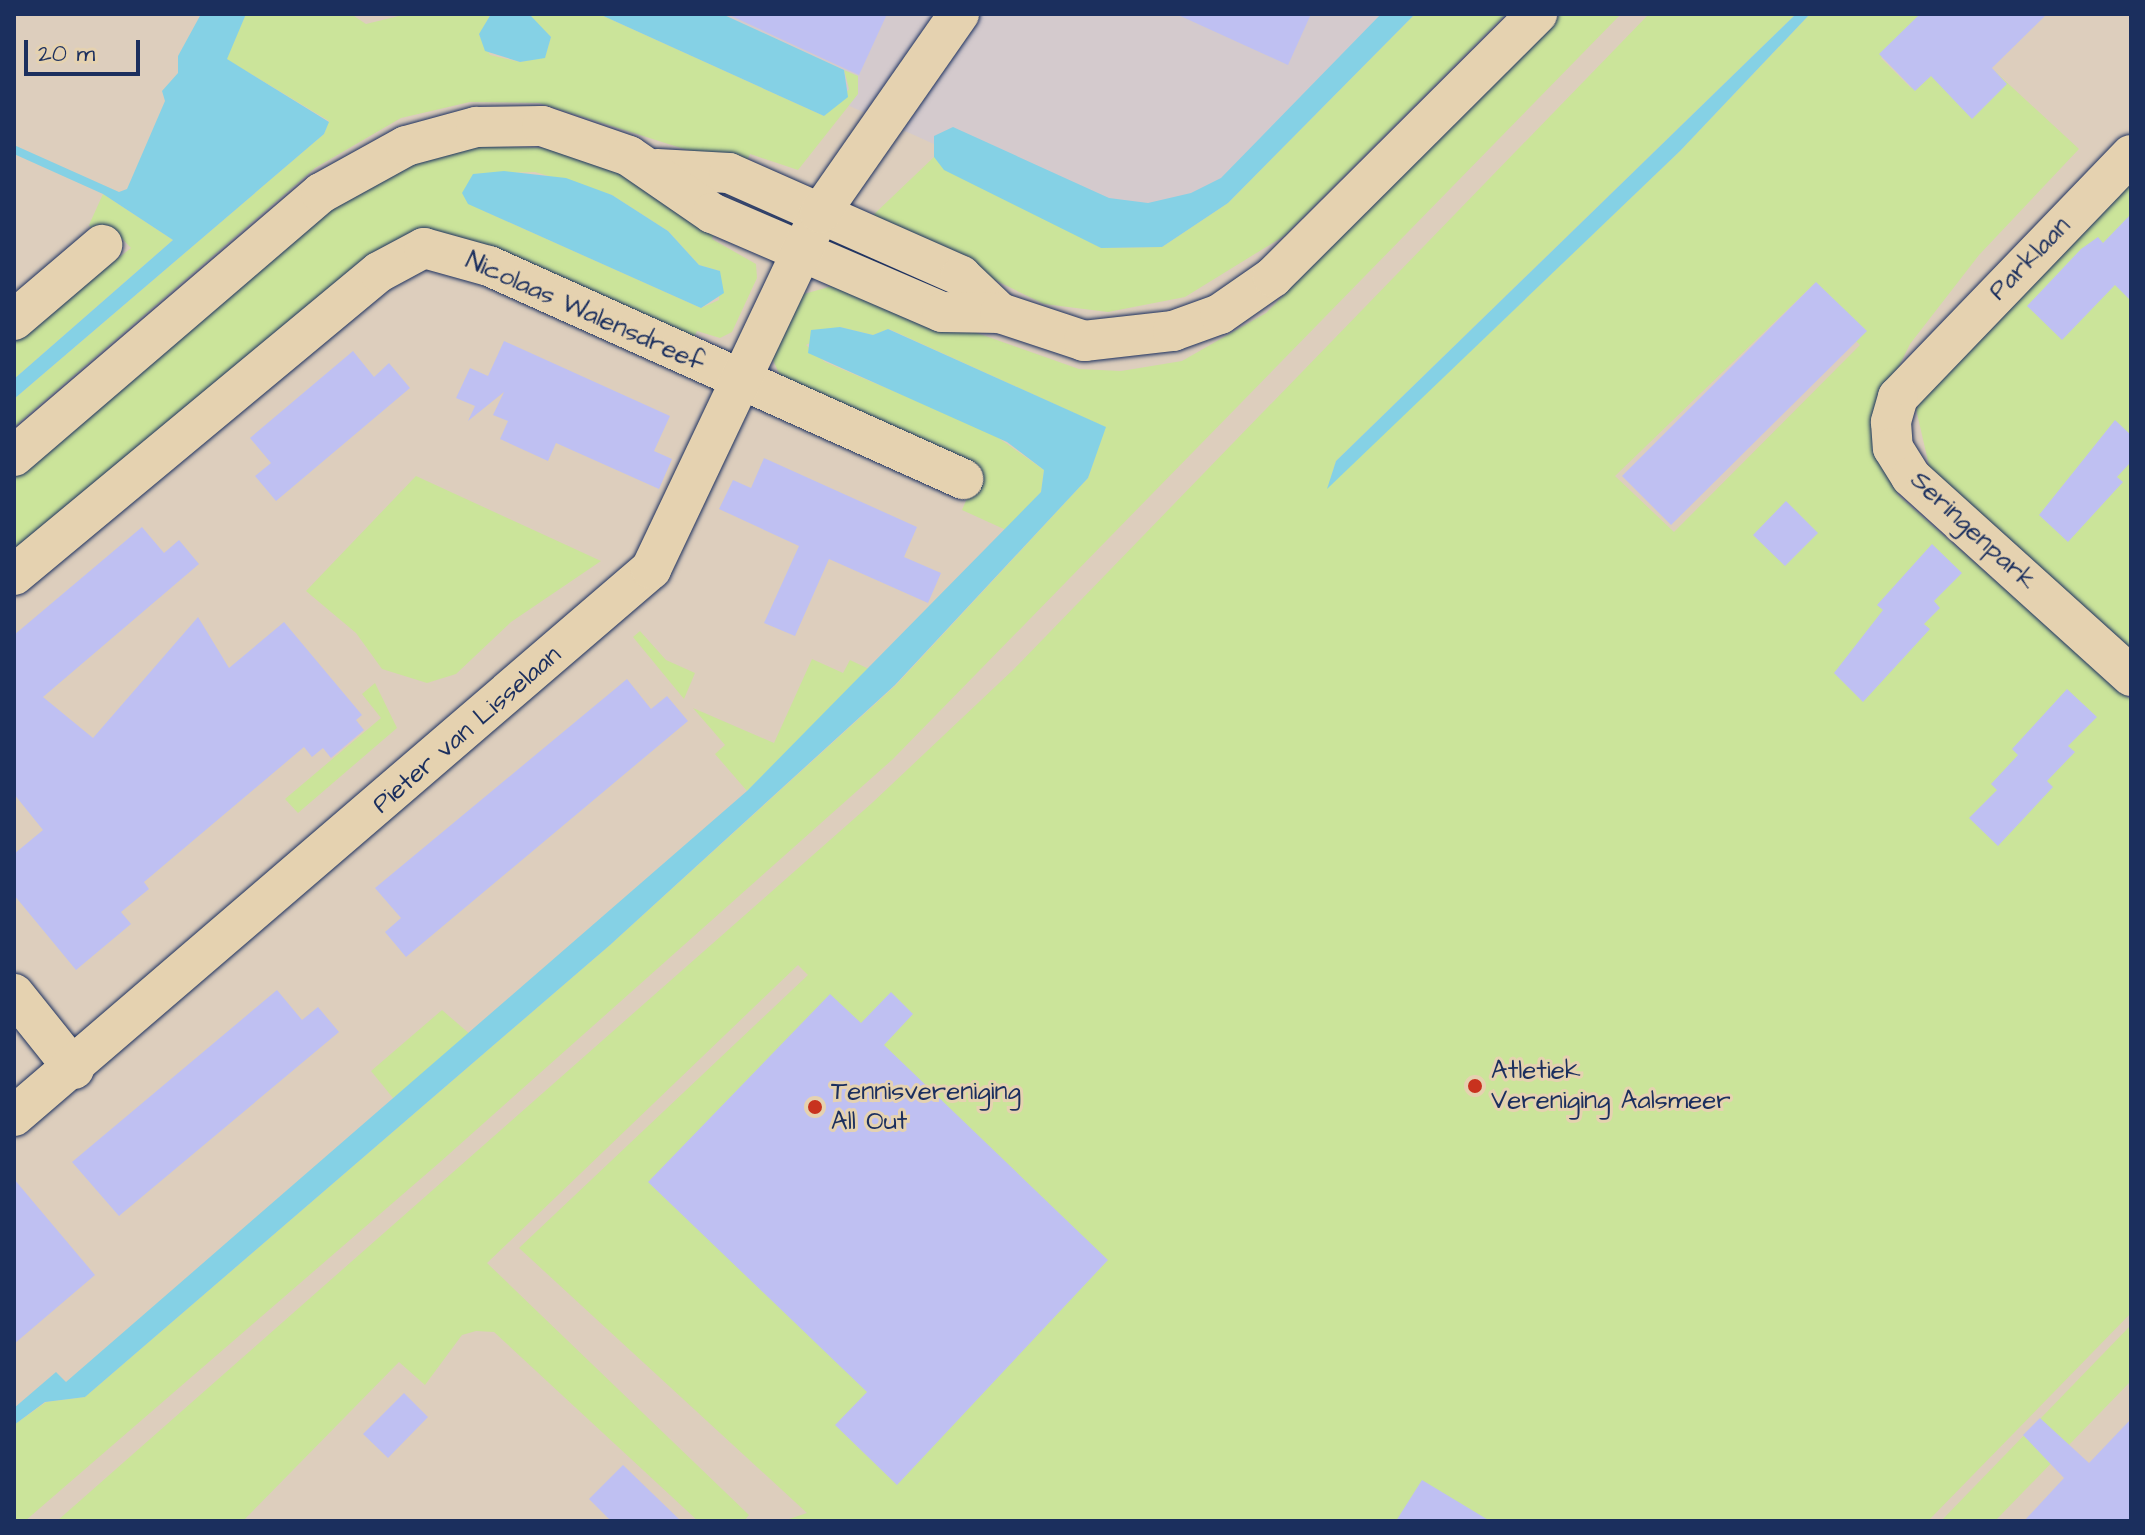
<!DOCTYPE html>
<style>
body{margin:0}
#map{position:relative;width:2145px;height:1535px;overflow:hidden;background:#ddcebd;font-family:"Architects Daughter",sans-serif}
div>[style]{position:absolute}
.built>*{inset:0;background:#d4cacd}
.green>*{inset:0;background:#cbe49a}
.water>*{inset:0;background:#85d1e5}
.building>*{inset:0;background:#bfc0f2}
.roads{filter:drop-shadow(0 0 2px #1b2f5e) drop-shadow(0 0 2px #1b2f5e)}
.minor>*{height:40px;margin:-20px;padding:0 20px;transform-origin:20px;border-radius:20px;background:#e5d2b0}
.dots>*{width:22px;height:22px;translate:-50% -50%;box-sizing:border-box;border:4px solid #e5d2b0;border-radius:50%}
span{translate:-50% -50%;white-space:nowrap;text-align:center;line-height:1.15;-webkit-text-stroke:6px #e5d2b0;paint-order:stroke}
.street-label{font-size:26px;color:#1b2f5e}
.poi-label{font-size:26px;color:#1b2f5e}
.left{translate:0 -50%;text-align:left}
.frame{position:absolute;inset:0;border:16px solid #1b2f5e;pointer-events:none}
.scale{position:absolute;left:24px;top:40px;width:116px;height:36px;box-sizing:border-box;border:4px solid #1b2f5e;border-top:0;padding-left:10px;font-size:24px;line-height:28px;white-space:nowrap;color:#1b2f5e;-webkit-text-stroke:6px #e5d2b0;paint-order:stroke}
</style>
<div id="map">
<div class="built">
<div style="clip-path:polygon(646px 14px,1399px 14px,1217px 196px,1131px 233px)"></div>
</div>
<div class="green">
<div style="clip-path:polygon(246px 14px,351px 14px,366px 24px,407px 14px,491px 14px,479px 35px,490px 55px,520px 62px,545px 57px,551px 37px,527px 14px,599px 14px,824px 116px,849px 89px,844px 70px,858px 76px,858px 94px,798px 170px,750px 154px,744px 168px,539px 103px,470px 102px,401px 118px,315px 168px,14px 427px,14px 399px,324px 134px,329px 121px,226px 59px)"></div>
<div style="clip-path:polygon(1415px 14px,1506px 14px,1284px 236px,1185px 297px,1108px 312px,1044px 304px,869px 219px,934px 157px,1101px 248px,1162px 247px,1228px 203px)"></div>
<div style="clip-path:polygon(1561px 14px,1621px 14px,893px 759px,439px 1163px,25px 1521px,14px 1521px,14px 1425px,46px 1402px,85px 1397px,610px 945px,896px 685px,1088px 478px,1105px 427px,889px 329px,873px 335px,840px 327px,806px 345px,825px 362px,990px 432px,1044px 470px,1041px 492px,1006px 530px,962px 510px,978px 472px,783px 382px,772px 358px,797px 296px,839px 284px,1079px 369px,1121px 371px,1182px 361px,1266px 313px)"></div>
<div style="clip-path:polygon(evenodd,1649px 14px,1796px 14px,1336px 461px,1328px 487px,1680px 151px,1810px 14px,1921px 14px,1881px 58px,1911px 88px,1959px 38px,2079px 149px,1979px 255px,1910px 344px,1881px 403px,1878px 447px,1898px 495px,2131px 700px,2131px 1313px,1928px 1521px,783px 1521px,807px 1513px,519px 1248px,808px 975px,798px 965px,487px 1263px,749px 1515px,744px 1521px,698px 1521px,494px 1332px,476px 1331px,462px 1335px,425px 1385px,399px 1362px,243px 1521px,57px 1521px,872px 803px,1014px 669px,1649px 14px,1815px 283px,1812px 298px,1860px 345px,1674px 532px,1615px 476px,1815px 283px)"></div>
<div style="clip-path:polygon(evenodd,479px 146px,549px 148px,593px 159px,717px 225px,712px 239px,756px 264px,757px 278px,732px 332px,720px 338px,697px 331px,691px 343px,423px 230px,407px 234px,14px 557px,14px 477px,329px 208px,396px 168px,479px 146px,535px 172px,612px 195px,668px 231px,699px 265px,720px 271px,719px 300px,701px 308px,484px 211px,473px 174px,535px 172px)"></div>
<div style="clip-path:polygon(2131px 162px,2131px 652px,1931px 474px,1916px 409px,1932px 379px)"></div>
<div style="clip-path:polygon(103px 194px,173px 240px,14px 379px,14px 340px,131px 248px,111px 227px,95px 233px,89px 225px)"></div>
<div style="clip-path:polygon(416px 476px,601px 561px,511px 622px,456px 674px,427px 683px,382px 669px,356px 633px,306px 591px)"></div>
<div style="clip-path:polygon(640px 631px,666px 660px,695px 673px,684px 699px,633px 637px)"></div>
<div style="clip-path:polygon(812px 659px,843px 673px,850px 660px,871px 670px,747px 791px,715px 754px,725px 745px,693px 708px,774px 743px)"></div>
<div style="clip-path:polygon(375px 683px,397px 728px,298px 813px,285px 799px,381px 718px,362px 694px)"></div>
<div style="clip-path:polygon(442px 1010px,471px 1035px,393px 1098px,371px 1071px)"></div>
<div style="clip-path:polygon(2131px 1325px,2131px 1381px,1995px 1521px,1941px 1521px)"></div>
</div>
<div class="water">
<div style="clip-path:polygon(201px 14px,246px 14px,227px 59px,329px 122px,324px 134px,14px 399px,14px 379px,173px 240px,103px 194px,14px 154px,14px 145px,119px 192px,127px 189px,165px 101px,162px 91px,178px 73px,178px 56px)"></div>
<div style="clip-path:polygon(491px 14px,531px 16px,551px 37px,545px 58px,520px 62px,485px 51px,479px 34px)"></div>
<div style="clip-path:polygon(599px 14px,722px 14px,844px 70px,848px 97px,824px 116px)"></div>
<div style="clip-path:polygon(1381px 14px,1415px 14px,1228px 203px,1162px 247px,1101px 248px,944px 170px,934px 157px,934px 136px,953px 127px,1109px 198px,1148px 203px,1191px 193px,1221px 178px)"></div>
<div style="clip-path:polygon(1796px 14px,1810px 14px,1680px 151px,1327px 489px,1336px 461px)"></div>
<div style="clip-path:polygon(504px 171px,566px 178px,612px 195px,668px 231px,699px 265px,720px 271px,724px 293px,701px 308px,468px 204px,462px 193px,473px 174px)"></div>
<div style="clip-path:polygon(840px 327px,873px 335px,888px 329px,1106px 427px,1088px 478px,895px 685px,610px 945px,85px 1397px,45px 1402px,14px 1425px,14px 1408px,56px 1372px,66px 1382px,747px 791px,1041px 492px,1044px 470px,1007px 442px,808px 353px,811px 330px)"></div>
</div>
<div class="building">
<div style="clip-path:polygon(727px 14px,887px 14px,859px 75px)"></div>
<div style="clip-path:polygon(1176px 14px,1311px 14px,1288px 65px)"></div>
<div style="clip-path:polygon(1920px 14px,2047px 14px,1992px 68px,2007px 84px,1972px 119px,1931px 76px,1915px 91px,1879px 54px)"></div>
<div style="clip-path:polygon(2131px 214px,2131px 301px,2115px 285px,2062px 340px,2027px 306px,2081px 249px,2098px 237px,2103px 243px)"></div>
<div style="clip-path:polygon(1816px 282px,1867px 331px,1671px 525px,1622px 476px)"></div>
<div style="clip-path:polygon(504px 341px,670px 416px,654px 451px,672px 459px,659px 489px,556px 443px,548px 461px,500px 439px,508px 421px,493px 415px,504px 392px,468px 421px,475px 406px,456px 398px,470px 368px,488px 376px)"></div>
<div style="clip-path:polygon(353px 351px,374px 377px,389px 363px,410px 388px,276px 501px,255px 476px,271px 463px,250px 438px)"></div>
<div style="clip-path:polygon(2115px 420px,2131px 435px,2131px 462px,2117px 477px,2123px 482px,2068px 542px,2039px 515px)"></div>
<div style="clip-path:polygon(764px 458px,917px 527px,904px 557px,941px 573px,928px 603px,829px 559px,795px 636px,764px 623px,799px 546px,719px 509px,733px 480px,751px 488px)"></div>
<div style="clip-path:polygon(1786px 501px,1818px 533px,1785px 566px,1753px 535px)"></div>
<div style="clip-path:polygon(142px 527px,164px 553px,179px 540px,199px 564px,43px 697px,93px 738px,198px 617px,229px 668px,284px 622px,362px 715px,356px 720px,364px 730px,331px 758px,323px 748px,312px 757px,304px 747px,144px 882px,149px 889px,121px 912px,131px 924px,76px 970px,14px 895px,14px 854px,43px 830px,14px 794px,14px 635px)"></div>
<div style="clip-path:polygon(1932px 544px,1962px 573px,1934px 601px,1940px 608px,1924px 624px,1930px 629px,1863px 702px,1834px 673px,1883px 610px,1877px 605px)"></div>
<div style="clip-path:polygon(627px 679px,651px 709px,667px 696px,688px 721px,406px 957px,385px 932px,401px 918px,375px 888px)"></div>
<div style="clip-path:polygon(2067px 689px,2097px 717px,2068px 746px,2075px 752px,2047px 781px,2053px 787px,1998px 846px,1969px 818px,1997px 790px,1991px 784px,2018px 755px,2012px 749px)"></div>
<div style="clip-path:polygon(277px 990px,302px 1020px,318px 1007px,339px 1032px,119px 1216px,72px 1162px)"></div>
<div style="clip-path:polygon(891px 992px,913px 1014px,884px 1045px,1108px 1260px,897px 1485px,835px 1425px,867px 1392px,648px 1182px,830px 994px,861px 1023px)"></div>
<div style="clip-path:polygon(14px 1179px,95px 1275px,14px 1344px)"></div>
<div style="clip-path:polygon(404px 1393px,428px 1417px,388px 1458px,363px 1434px)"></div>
<div style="clip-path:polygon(2040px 1418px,2089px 1463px,2131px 1419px,2131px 1521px,2024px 1521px,2064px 1478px,2023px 1435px)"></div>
<div style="clip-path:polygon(623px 1465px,681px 1521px,611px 1521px,589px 1499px)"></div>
<div style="clip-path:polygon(1422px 1480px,1490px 1521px,1396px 1521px)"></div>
</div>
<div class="roads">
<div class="minor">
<div style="left:2131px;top:155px;width:336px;rotate:133.9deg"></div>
<div style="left:1898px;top:397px;width:26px;rotate:106deg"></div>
<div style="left:1891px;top:422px;width:26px;rotate:86deg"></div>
<div style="left:1893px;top:448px;width:34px;rotate:58deg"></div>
<div style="left:1911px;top:477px;width:297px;rotate:42.1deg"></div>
<div style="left:657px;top:169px;width:72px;rotate:3.2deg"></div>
<div style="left:729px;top:173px;width:254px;rotate:23.9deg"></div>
<div style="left:961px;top:276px;width:54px;rotate:43.5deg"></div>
<div style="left:14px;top:320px;width:116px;rotate:-40.4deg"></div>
<div style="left:14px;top:456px;width:404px;rotate:-40.6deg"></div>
<div style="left:321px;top:193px;width:97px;rotate:-28.9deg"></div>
<div style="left:406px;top:146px;width:73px;rotate:-15.2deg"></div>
<div style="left:476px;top:127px;width:66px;rotate:-0.9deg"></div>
<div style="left:542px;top:126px;width:92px;rotate:19deg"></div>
<div style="left:629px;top:156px;width:101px;rotate:34.5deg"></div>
<div style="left:712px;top:213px;width:250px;rotate:23.3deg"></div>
<div style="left:942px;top:312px;width:58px;rotate:1deg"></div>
<div style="left:1000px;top:313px;width:89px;rotate:18.4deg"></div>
<div style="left:1084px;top:341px;width:90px;rotate:-6.4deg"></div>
<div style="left:1173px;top:331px;width:50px;rotate:-19.9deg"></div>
<div style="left:1220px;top:314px;width:65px;rotate:-34.9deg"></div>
<div style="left:1273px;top:277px;width:373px;rotate:-44.9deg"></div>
<div style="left:14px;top:575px;width:474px;rotate:-39.7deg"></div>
<div style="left:379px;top:272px;width:51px;rotate:-28.1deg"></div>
<div style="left:424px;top:248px;width:67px;rotate:15.5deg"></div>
<div style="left:489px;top:266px;width:520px;rotate:24.2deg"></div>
<div style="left:14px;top:994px;width:96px;rotate:51.3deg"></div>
<div style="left:14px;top:1116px;width:840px;rotate:-40.65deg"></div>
<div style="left:651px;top:569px;width:394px;rotate:-64.6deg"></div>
<div style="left:820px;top:213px;width:243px;rotate:-55.1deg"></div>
</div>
</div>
<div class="dots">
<div style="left:1475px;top:1086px;background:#c8321e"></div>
<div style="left:815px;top:1107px;background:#c8321e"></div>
</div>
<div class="street-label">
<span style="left:2030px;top:259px;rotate:-46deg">Parklaan</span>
<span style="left:585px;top:312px;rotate:24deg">Nicolaas Walensdreef</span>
<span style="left:1973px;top:531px;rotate:43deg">Seringenpark</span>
<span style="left:467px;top:730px;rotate:-41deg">Pieter van Lisselaan</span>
</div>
<div class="poi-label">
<span class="left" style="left:1491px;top:1086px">Atletiek<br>Vereniging Aalsmeer</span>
<span class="left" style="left:831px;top:1107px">Tennisvereniging<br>All Out</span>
</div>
<div class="frame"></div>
<div class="scale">20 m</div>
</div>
